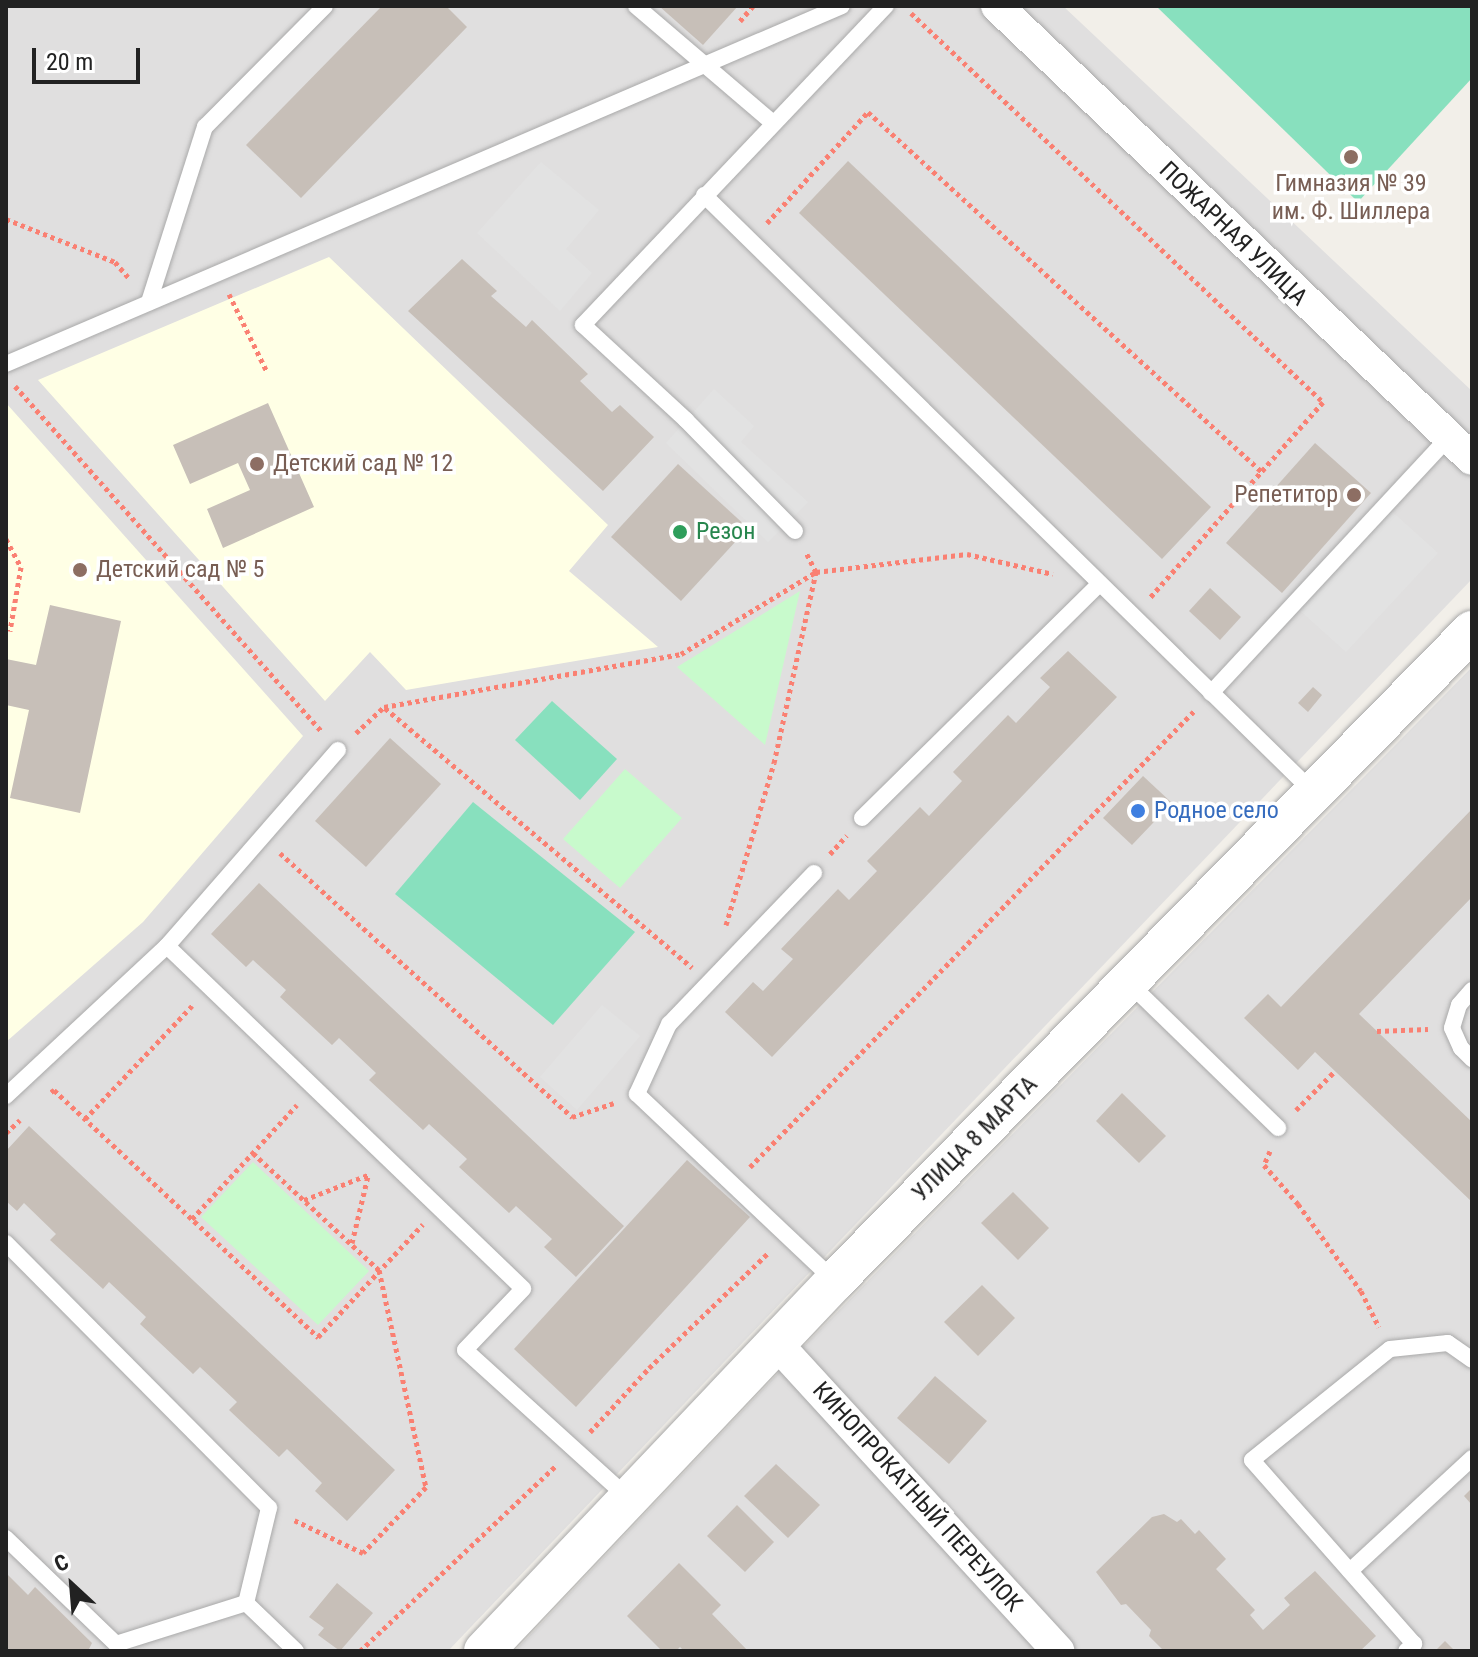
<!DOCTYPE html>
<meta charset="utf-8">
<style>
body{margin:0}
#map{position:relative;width:1478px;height:1657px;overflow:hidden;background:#f2efe9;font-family:"Roboto Condensed",sans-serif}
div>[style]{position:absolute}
.residential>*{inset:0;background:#e0dfdf}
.education>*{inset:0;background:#ffffe5}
.park>*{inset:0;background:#c8facc}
.pitch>*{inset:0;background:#88e0be}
.parking>*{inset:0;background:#e2e2e2}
.building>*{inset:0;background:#c7bfb8}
.path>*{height:5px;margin-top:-2.5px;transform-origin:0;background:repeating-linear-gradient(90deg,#fa8072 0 4px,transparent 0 8px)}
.roads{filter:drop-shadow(0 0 2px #a9a9a9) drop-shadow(0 0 2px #a9a9a9)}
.service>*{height:16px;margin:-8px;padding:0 8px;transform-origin:8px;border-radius:8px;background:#fff}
.minor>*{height:32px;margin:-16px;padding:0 16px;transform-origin:16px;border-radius:16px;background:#fff}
.tertiary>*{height:40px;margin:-20px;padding:0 20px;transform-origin:20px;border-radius:20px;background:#fff}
.dots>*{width:22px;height:22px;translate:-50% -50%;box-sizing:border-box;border:4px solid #fff;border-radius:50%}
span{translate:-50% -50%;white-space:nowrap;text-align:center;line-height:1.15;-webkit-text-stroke:7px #fff;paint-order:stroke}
.education-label{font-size:24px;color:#785e54}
.left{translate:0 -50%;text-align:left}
.right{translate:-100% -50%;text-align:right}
.street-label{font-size:24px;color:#222}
.leisure-label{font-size:24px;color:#27864d}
.shop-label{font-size:24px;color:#366cbe}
.frame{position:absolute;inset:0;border:8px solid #222;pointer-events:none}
.north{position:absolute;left:32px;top:1545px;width:80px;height:80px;-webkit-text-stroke:6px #fff;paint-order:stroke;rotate:334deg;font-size:22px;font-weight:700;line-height:32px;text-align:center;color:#222}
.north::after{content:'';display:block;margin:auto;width:28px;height:36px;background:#222;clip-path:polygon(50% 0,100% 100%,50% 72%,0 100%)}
.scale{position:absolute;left:32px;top:48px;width:108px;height:36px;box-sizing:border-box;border:4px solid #222;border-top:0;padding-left:10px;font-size:24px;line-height:28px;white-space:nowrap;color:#222;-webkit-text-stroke:6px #fff;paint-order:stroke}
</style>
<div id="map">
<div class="residential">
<div style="clip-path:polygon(6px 6px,1063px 6px,1472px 391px,1472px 579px,448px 1651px,6px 1651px)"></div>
<div style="clip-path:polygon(1472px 667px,1472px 1651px,1073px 1651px,802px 1348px)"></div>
<div style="clip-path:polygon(786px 1365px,1048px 1651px,515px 1651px)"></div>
</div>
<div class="education">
<div style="clip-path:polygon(329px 257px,608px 525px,569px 571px,658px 647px,406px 690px,370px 652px,325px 701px,38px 380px)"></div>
<div style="clip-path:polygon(6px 403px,303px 736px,143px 922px,6px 1042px)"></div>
</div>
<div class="park">
<div style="clip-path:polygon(800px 591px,765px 745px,677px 667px)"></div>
<div style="clip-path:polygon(625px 769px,682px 818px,620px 888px,563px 839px)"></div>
<div style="clip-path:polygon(253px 1162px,369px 1271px,318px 1325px,201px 1217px)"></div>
</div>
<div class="pitch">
<div style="clip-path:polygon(1156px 6px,1472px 6px,1472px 78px,1358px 202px)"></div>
<div style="clip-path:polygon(552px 701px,617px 759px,580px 800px,515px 740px)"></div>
<div style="clip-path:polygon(473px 802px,635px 932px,553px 1025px,395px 894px)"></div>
</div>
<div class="parking">
<div style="clip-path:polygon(541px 162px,599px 210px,566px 249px,592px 273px,560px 311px,477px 233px)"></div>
<div style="clip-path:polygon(714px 389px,754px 426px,741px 442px,808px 502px,768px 542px,666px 443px)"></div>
<div style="clip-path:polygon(1387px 507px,1438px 553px,1346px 652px,1296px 607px)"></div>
<div style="clip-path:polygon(602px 1005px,640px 1036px,577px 1110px,540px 1077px)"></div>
</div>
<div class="building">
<div style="clip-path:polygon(382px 6px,446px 6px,467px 27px,301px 198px,246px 145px)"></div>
<div style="clip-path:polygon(659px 6px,738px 6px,703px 45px)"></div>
<div style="clip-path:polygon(848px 161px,1211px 507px,1162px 559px,799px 213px)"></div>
<div style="clip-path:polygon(462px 259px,497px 291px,491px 296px,526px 327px,532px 320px,588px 374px,580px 381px,612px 412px,620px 405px,654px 437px,603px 491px,408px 311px)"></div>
<div style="clip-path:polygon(268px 403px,314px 507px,223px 548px,207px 509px,250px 490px,238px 463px,190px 484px,173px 445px)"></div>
<div style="clip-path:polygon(1315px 443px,1371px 493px,1282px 593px,1226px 543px)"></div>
<div style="clip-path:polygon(678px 464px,748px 528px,681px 601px,611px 537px)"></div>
<div style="clip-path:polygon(1210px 588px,1241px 617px,1220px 640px,1189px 611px)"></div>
<div style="clip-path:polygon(50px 605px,121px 621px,80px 813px,10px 798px,29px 710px,6px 705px,6px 659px,36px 665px)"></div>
<div style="clip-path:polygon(1068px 651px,1117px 697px,772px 1057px,725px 1012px,753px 982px,763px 991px,793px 959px,781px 949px,838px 889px,849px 900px,877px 871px,867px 861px,920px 807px,929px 816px,962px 781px,953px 772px,1008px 715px,1016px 723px,1050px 687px,1040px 678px)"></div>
<div style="clip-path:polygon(1313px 687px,1322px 695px,1308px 712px,1298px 703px)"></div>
<div style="clip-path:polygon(390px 738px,441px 784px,366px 867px,315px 821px)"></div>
<div style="clip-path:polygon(1143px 776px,1172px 803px,1132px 845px,1103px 818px)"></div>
<div style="clip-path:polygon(1472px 809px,1472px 897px,1359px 1014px,1472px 1122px,1472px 1202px,1315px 1052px,1298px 1070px,1244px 1018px,1268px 994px,1281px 1007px)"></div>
<div style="clip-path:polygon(259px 883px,624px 1226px,576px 1277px,544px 1247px,552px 1239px,516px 1206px,509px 1213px,459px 1167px,467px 1159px,429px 1124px,423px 1130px,369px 1080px,376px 1073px,339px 1038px,332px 1045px,280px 997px,286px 990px,253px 960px,246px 967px,211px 934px)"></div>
<div style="clip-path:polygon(1122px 1093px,1166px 1136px,1139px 1163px,1096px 1121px)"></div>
<div style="clip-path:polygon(29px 1126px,395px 1470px,347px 1521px,315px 1491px,322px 1483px,287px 1449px,279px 1457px,229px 1410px,237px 1402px,200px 1367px,193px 1374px,140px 1324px,146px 1317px,109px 1282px,103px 1289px,50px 1240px,56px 1234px,24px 1203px,17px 1211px,6px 1201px,6px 1151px)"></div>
<div style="clip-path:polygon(687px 1160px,750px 1217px,576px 1407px,514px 1349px)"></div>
<div style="clip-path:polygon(1013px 1192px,1049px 1228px,1018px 1260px,981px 1223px)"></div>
<div style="clip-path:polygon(982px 1285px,1015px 1318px,978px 1356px,944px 1322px)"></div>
<div style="clip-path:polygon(935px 1376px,987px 1421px,949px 1464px,897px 1418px)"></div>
<div style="clip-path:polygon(776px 1464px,820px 1505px,788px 1538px,744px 1496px)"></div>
<div style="clip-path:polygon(1472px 1488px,1472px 1505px,1464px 1496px)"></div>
<div style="clip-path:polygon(737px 1505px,774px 1542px,745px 1572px,707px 1536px)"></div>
<div style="clip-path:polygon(1164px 1514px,1177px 1522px,1181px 1519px,1195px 1534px,1199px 1530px,1226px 1559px,1216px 1569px,1255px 1610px,1250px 1615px,1263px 1630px,1290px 1605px,1284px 1598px,1315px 1571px,1376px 1636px,1360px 1651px,1162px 1649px,1149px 1636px,1151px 1630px,1126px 1604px,1121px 1605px,1096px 1572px,1152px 1517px)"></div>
<div style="clip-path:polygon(679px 1563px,721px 1605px,712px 1614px,748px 1651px,684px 1651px,680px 1647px,676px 1651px,662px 1651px,627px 1616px)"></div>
<div style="clip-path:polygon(6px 1573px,28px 1595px,35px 1587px,92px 1643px,88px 1651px,6px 1651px)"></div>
<div style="clip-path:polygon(337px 1583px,373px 1613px,340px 1651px,318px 1635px,324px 1628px,309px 1617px)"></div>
<div style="clip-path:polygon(1445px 1641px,1455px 1651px,1435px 1651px)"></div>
</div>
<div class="path">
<div style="left:911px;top:13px;width:567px;rotate:43.36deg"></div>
<div style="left:1323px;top:402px;width:263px;rotate:131.5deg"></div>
<div style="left:740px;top:21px;width:20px;rotate:-49deg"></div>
<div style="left:6px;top:219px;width:117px;rotate:21.5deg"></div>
<div style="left:115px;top:262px;width:21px;rotate:49deg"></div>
<div style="left:767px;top:223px;width:150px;rotate:-47.7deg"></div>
<div style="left:868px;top:112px;width:534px;rotate:42.42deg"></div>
<div style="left:229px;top:294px;width:87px;rotate:64deg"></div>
<div style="left:15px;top:386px;width:463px;rotate:48.4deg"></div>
<div style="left:6px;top:539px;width:32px;rotate:62deg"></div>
<div style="left:21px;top:567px;width:65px;rotate:99.8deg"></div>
<div style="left:385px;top:708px;width:402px;rotate:40.2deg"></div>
<div style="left:356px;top:733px;width:38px;rotate:-43deg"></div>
<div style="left:384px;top:707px;width:302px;rotate:-10.1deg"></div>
<div style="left:681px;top:654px;width:158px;rotate:-31.3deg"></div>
<div style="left:816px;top:572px;width:152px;rotate:-6.8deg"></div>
<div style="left:967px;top:554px;width:88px;rotate:13.1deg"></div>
<div style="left:280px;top:853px;width:394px;rotate:42.1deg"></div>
<div style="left:572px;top:1117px;width:44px;rotate:-18.4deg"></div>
<div style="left:830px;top:854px;width:25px;rotate:-48deg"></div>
<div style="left:726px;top:925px;width:169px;rotate:-73.5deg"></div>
<div style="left:774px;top:763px;width:196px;rotate:-77.6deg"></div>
<div style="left:816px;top:572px;width:22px;rotate:-117deg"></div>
<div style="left:1377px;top:1031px;width:51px;rotate:-2.2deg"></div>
<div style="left:51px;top:1092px;width:4px;rotate:-34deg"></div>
<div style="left:54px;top:1090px;width:362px;rotate:43.1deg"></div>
<div style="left:318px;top:1337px;width:154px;rotate:-47.1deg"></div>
<div style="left:1296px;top:1110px;width:55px;rotate:-45deg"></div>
<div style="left:85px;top:1119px;width:156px;rotate:-46.6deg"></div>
<div style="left:6px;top:1133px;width:19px;rotate:-43deg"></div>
<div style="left:1270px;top:1151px;width:15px;rotate:113deg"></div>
<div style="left:1264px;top:1165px;width:52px;rotate:48.9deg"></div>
<div style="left:1298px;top:1204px;width:107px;rotate:54.1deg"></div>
<div style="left:1361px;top:1291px;width:40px;rotate:63.4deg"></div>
<div style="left:253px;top:1153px;width:172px;rotate:42.9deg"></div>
<div style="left:379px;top:1270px;width:222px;rotate:77.8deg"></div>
<div style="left:426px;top:1487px;width:91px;rotate:133.7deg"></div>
<div style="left:363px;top:1553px;width:76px;rotate:-154.4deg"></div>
<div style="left:750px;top:1167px;width:638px;rotate:-45.76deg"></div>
<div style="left:304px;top:1200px;width:71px;rotate:-21.5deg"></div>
<div style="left:192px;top:1219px;width:155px;rotate:-47.4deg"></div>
<div style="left:352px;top:1243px;width:69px;rotate:-76.6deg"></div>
<div style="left:590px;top:1432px;width:87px;rotate:-47.3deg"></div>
<div style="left:649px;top:1368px;width:167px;rotate:-44deg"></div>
<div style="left:360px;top:1651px;width:271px;rotate:-43.4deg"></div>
</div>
<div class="roads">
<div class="service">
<div style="left:636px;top:6px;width:180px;rotate:40.5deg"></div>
<div style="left:704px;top:195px;width:854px;rotate:44.43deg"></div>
<div style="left:149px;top:302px;width:184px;rotate:-72.3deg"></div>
<div style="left:205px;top:127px;width:170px;rotate:-45.2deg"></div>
<div style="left:6px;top:364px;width:909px;rotate:-23.18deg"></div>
<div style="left:795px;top:531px;width:156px;rotate:-134.5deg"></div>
<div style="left:686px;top:420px;width:140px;rotate:-137.3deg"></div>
<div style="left:583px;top:325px;width:440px;rotate:-46.5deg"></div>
<div style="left:1211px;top:693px;width:348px;rotate:-47.1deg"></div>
<div style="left:862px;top:818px;width:332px;rotate:-44.6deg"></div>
<div style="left:814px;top:873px;width:209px;rotate:133.8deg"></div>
<div style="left:669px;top:1024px;width:77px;rotate:114.6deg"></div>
<div style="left:637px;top:1094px;width:272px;rotate:43.4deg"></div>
<div style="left:167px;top:946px;width:494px;rotate:43.9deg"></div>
<div style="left:523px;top:1289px;width:84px;rotate:133.6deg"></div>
<div style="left:465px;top:1350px;width:220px;rotate:42.2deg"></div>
<div style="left:1129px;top:983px;width:208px;rotate:44.2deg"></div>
<div style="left:1472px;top:990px;width:20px;rotate:131deg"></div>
<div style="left:1459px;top:1005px;width:24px;rotate:107deg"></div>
<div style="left:1452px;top:1028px;width:22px;rotate:66deg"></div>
<div style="left:1461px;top:1048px;width:16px;rotate:45deg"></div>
<div style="left:6px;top:1096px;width:220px;rotate:-43deg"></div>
<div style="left:167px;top:946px;width:260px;rotate:-48.9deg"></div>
<div style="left:6px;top:1243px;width:373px;rotate:45.2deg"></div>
<div style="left:269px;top:1508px;width:98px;rotate:103.6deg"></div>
<div style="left:246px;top:1603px;width:136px;rotate:162.5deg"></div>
<div style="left:116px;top:1644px;width:153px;rotate:-136.1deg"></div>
<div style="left:1350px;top:1571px;width:166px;rotate:-42.8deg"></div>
<div style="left:246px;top:1603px;width:69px;rotate:43.8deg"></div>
<div style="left:1406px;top:1651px;width:11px;rotate:-41deg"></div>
<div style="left:1414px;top:1644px;width:245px;rotate:-131.4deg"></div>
<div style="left:1252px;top:1460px;width:177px;rotate:-38.8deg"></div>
<div style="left:1390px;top:1349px;width:58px;rotate:-5.9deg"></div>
<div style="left:1448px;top:1343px;width:29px;rotate:35deg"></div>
</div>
<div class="minor">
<div style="left:997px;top:6px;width:656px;rotate:43.64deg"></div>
<div style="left:776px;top:1343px;width:418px;rotate:47.5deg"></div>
</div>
<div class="tertiary">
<div style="left:484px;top:1651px;width:510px;rotate:-46.51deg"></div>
<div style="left:835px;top:1281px;width:910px;rotate:-45.58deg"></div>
</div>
</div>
<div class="dots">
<div style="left:1351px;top:157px;background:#8d6e63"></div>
<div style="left:257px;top:464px;background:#8d6e63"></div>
<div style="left:1354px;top:495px;background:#8d6e63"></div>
<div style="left:680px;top:532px;background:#2e9e5b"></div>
<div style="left:80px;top:570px;background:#8d6e63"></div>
<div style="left:1138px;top:811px;background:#3f7fe0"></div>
</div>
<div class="education-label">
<span style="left:1351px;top:198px">Гимназия № 39<br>им. Ф. Шиллера</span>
<span class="left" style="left:273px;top:464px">Детский сад № 12</span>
<span class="right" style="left:1338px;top:495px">Репетитор</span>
<span class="left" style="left:96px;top:570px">Детский сад № 5</span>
</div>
<div class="street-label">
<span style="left:1233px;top:234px;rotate:44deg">ПОЖАРНАЯ УЛИЦА</span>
<span style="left:975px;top:1139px;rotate:-45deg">УЛИЦА 8 МАРТА</span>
<span style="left:917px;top:1497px;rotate:48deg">КИНОПРОКАТНЫЙ ПЕРЕУЛОК</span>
</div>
<div class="leisure-label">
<span class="left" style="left:696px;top:532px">Резон</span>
</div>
<div class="shop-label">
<span class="left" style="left:1154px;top:811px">Родное село</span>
</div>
<div class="frame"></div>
<div class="north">С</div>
<div class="scale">20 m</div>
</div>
